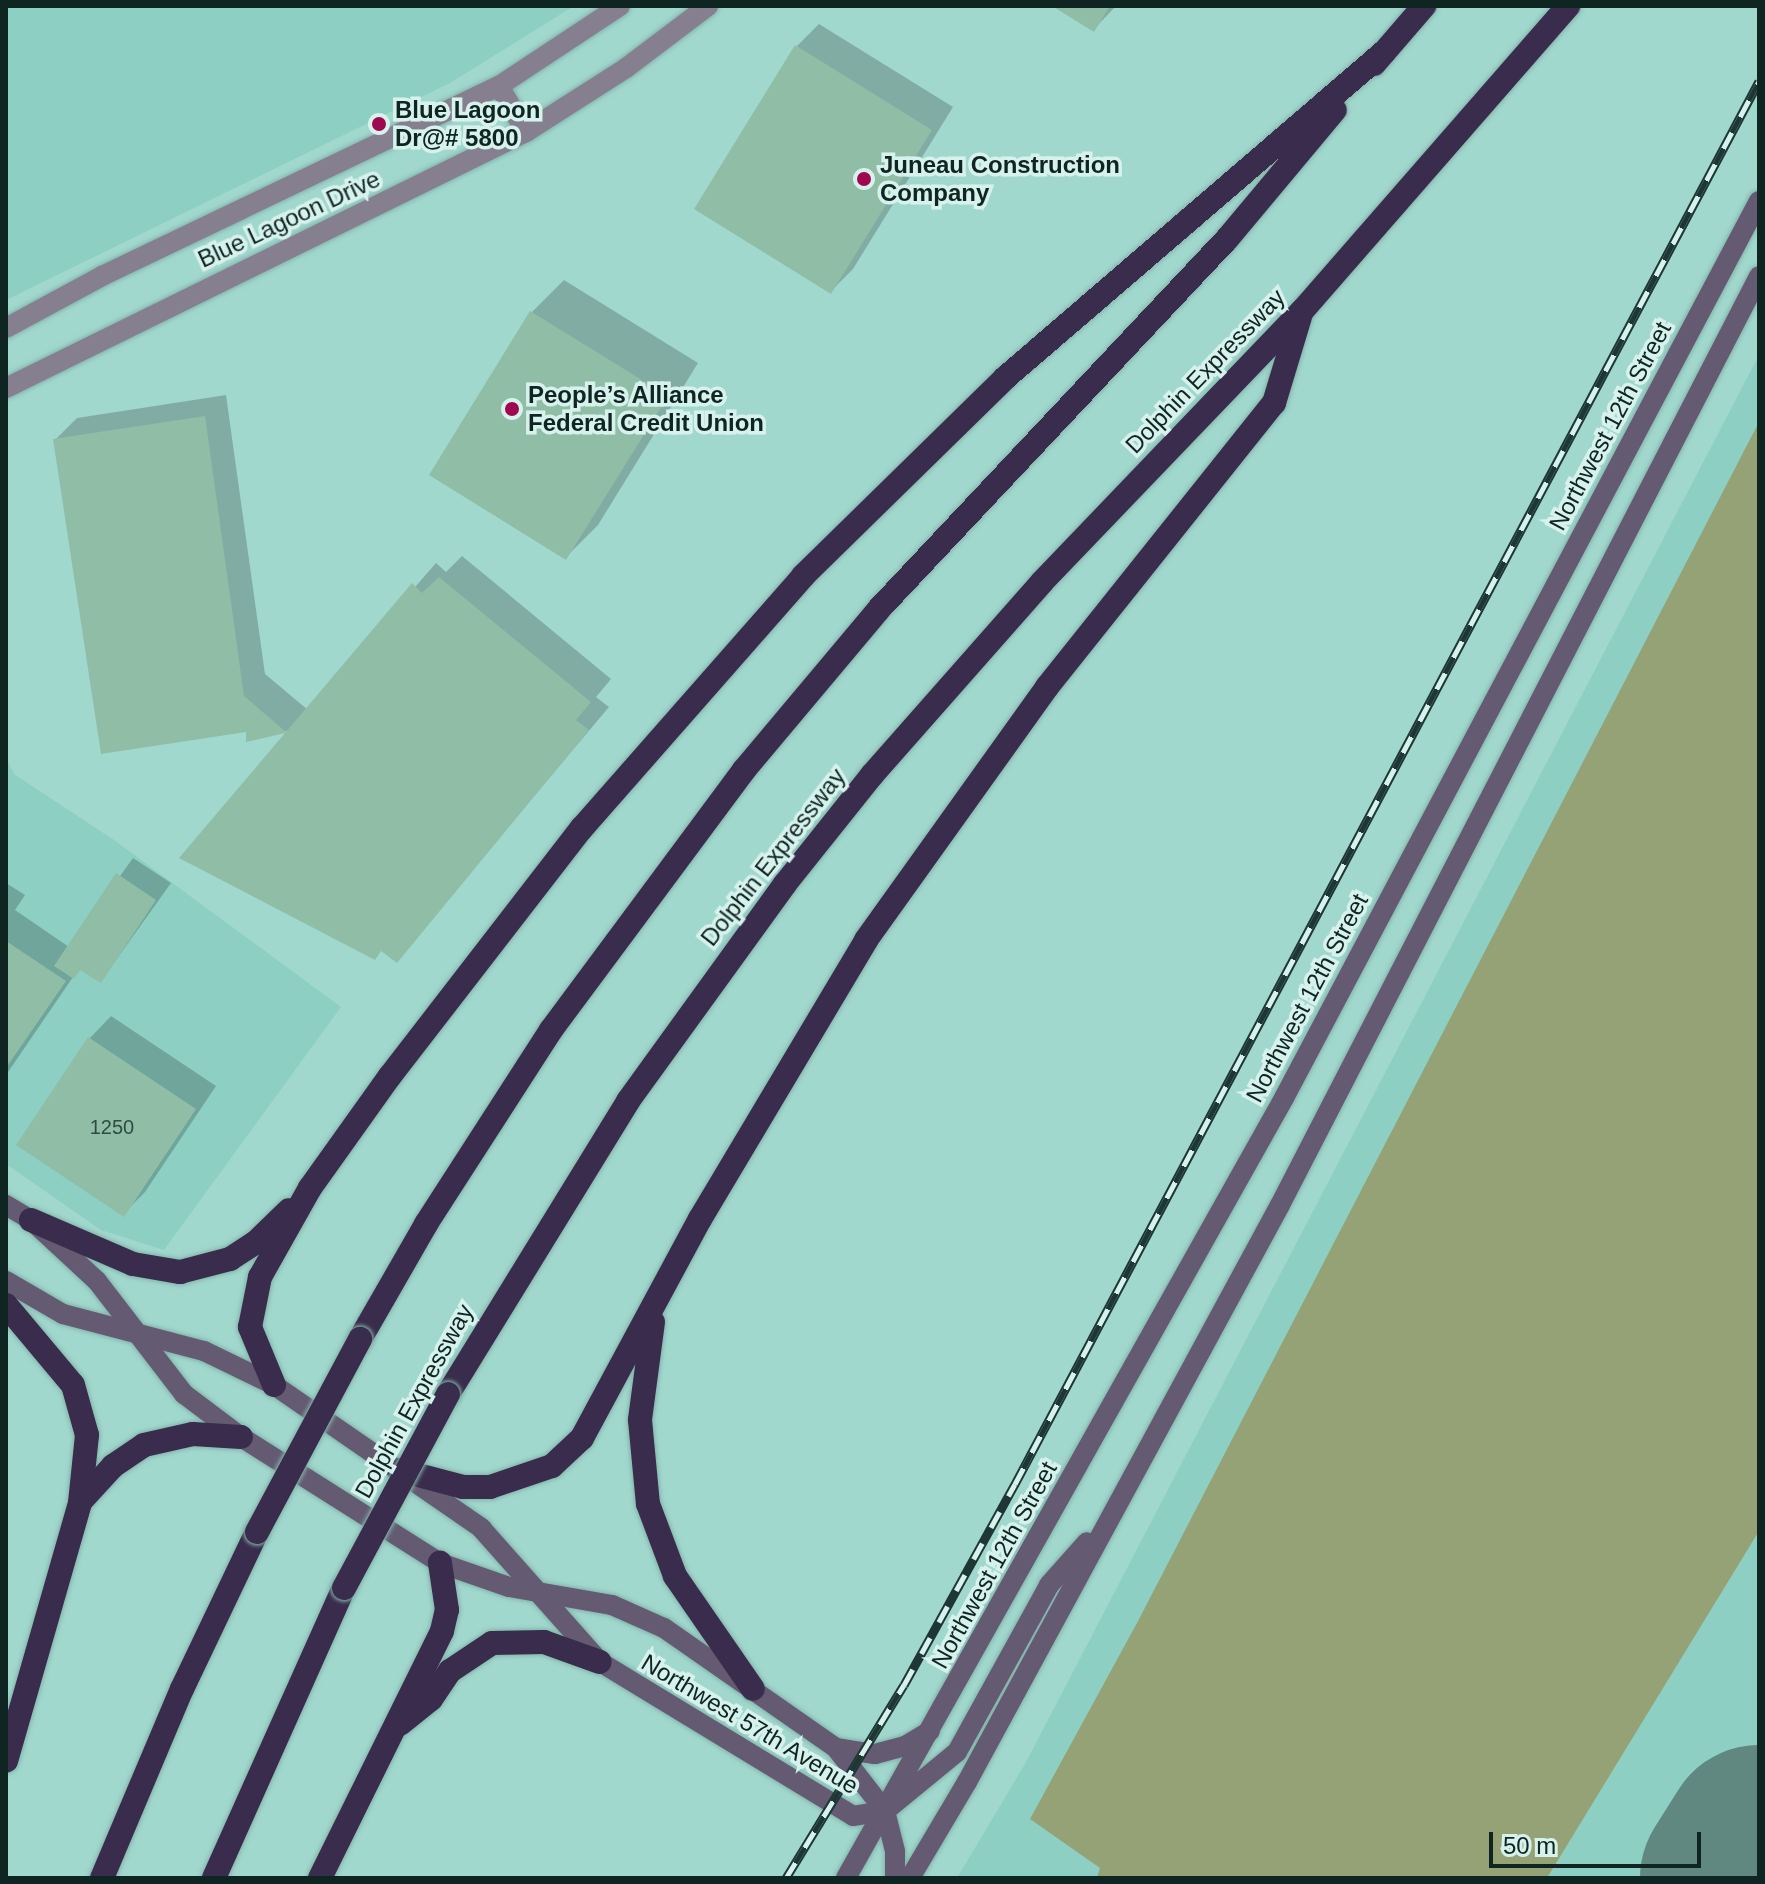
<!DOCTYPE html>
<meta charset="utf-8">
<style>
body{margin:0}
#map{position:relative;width:1765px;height:1884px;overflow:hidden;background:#a1d8ce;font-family:Helvetica,sans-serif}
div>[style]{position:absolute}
.built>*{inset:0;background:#8dcfc3}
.green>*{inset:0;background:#94a275}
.shadow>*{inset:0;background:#0003}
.taxiway>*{height:76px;margin:-38px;padding:0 38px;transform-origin:38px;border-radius:38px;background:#608881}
.runway>*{height:190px;margin:-95px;padding:0 95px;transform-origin:95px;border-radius:95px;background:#608881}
.building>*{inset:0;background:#90bda6}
.roads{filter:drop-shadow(0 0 2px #84b4ac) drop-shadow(0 0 2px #84b4ac)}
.street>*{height:20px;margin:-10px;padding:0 10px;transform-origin:10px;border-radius:10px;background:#857f90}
.secondary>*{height:20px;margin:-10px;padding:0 10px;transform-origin:10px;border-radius:10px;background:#645b73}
.highway>*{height:24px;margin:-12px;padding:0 12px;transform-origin:12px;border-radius:12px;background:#392c4c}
.rail>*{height:9px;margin-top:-4.5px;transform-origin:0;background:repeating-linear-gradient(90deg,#d7f2ed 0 18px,#1e3734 0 36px);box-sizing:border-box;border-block:2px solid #1e3734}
.bridges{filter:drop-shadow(0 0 2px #84b4ac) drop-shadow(0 0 2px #84b4ac)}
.highway-bridge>*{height:24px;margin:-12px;padding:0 12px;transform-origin:12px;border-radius:12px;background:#392c4c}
.dots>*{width:22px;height:22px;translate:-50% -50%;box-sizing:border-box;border:4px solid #d7f2ed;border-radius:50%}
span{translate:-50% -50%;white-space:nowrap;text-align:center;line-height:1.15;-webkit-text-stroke:7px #d7f2ed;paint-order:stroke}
.number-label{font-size:20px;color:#2f4b43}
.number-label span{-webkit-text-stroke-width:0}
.poi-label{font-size:24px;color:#0f2522;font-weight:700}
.left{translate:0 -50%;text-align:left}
.street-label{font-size:24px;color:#0f2522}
.frame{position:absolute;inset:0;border:8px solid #0f2522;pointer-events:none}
.scale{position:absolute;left:1489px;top:1832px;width:212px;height:36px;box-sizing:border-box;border:4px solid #0f2522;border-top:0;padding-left:10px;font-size:24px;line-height:28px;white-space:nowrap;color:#0f2522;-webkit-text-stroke:6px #d7f2ed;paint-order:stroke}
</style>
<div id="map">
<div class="built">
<div style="clip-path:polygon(6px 6px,574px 6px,450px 83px,6px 300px)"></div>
<div style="clip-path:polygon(1759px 355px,1759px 1878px,957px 1878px,1025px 1764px)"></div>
<div style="clip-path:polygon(6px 758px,14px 774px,114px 840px,341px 1007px,164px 1250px,101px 1230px,6px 1164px)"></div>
</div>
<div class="green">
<div style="clip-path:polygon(1759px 422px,1759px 1531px,1547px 1878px,1097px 1878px,1100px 1868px,1030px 1819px,1137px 1623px)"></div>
</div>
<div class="shadow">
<div style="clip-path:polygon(1056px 6px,1116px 6px,1094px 29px)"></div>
<div style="clip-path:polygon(819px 24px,953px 107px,853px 269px,831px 291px,797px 46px)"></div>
<div style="clip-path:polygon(564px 280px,698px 363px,598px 525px,566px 557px,532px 312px)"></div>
<div style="clip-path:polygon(226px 395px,265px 674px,308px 710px,436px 563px,446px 572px,462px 556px,611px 679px,596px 697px,609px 707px,396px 960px,290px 730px,248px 740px,247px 730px,55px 440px,77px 418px)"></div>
<div style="clip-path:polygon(133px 858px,171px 883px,101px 981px,82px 968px,73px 977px,6px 1075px,6px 883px,25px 895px,15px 910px,69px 947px)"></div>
<div style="clip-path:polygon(111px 1016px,216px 1086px,145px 1192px,123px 1214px,19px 1145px,90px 1038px)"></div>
</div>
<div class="taxiway">
<div style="left:1743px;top:1878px;width:34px;rotate:-62deg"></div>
</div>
<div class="runway">
<div style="left:1735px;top:1878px;width:45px;rotate:-57.7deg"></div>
</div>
<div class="building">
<div style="clip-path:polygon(1052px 6px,1110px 6px,1094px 32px)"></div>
<div style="clip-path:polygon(795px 45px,932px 130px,831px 294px,694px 209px)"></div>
<div style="clip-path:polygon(530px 311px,668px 396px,566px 560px,429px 475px)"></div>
<div style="clip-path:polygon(205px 416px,244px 696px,286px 732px,412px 583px,422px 593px,439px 577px,591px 702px,576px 720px,589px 730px,397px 963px,381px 951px,375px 960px,179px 858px,285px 733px,246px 742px,246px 732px,101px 754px,53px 439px)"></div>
<div style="clip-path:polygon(116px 873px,156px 900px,101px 983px,80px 970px,74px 979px,54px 966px)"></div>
<div style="clip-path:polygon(6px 941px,66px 981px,6px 1068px)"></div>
<div style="clip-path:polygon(88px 1037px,196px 1109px,124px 1217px,16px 1145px)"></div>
</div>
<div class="roads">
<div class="street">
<div style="left:499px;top:86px;width:53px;rotate:59.6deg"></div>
<div style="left:6px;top:328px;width:109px;rotate:-28.4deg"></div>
<div style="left:102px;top:276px;width:440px;rotate:-25.6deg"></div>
<div style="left:499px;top:86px;width:145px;rotate:-33.5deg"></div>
<div style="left:6px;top:388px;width:580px;rotate:-26.21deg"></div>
<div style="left:526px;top:132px;width:119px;rotate:-32.6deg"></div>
<div style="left:626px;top:68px;width:103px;rotate:-37.1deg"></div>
</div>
<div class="secondary">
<div style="left:6px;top:1205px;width:29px;rotate:31deg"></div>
<div style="left:31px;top:1220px;width:90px;rotate:42.7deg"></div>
<div style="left:97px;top:1281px;width:143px;rotate:52.4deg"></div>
<div style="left:184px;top:1394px;width:71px;rotate:37deg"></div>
<div style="left:241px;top:1437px;width:236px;rotate:32.3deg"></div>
<div style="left:440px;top:1563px;width:73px;rotate:19.2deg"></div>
<div style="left:509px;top:1587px;width:105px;rotate:9.9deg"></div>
<div style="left:612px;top:1605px;width:57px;rotate:23.9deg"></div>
<div style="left:664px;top:1628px;width:210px;rotate:34.9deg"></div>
<div style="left:836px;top:1748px;width:80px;rotate:52.1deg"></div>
<div style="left:885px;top:1811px;width:41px;rotate:76deg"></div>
<div style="left:895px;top:1851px;width:27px;rotate:90deg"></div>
<div style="left:6px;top:1281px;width:66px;rotate:30.1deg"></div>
<div style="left:63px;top:1314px;width:146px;rotate:14.7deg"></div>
<div style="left:204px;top:1351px;width:78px;rotate:25.9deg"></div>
<div style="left:274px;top:1385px;width:252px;rotate:34.6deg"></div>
<div style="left:481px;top:1528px;width:179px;rotate:48.4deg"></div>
<div style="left:600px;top:1662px;width:296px;rotate:31.3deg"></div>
<div style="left:853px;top:1816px;width:32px;rotate:-9deg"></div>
<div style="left:885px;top:1811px;width:93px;rotate:-39.3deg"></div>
<div style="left:957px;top:1752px;width:191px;rotate:-61.1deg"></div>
<div style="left:1049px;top:1585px;width:57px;rotate:-48.5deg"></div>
<div style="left:836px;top:1748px;width:39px;rotate:9deg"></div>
<div style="left:875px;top:1754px;width:31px;rotate:-15deg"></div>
<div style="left:905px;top:1746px;width:29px;rotate:-31deg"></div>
<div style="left:846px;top:1878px;width:895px;rotate:-60.68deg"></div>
<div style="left:1284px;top:1098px;width:1015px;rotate:-62.1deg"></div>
<div style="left:910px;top:1878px;width:112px;rotate:-59.3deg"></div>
<div style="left:967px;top:1782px;width:656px;rotate:-61.52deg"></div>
<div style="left:1280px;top:1205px;width:1045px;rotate:-62.72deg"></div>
</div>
<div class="highway">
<div style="left:1374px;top:64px;width:77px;rotate:-49.2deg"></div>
<div style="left:31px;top:1220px;width:111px;rotate:23.3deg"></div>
<div style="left:133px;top:1264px;width:48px;rotate:9.7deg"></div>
<div style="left:180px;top:1272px;width:52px;rotate:-14.6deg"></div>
<div style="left:230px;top:1259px;width:30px;rotate:-33deg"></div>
<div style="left:255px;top:1243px;width:47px;rotate:-44.1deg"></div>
<div style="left:6px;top:1305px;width:104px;rotate:50.1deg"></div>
<div style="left:73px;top:1385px;width:52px;rotate:74.4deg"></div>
<div style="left:87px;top:1435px;width:68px;rotate:95.9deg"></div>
<div style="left:80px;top:1503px;width:268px;rotate:106deg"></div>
<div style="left:653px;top:1322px;width:99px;rotate:97.6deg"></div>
<div style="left:640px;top:1420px;width:84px;rotate:84.6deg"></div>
<div style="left:648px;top:1504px;width:77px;rotate:69.4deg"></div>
<div style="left:675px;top:1576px;width:137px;rotate:55.4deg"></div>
<div style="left:360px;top:1339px;width:133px;rotate:-60.1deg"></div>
<div style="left:426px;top:1224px;width:231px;rotate:-57.2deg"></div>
<div style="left:551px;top:1030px;width:324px;rotate:-53.4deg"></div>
<div style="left:744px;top:770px;width:210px;rotate:-50deg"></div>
<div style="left:879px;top:609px;width:508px;rotate:-46.76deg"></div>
<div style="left:1227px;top:239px;width:168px;rotate:-50.1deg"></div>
<div style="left:274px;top:1385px;width:63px;rotate:-112.5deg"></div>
<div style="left:250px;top:1327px;width:51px;rotate:-78.7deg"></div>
<div style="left:260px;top:1277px;width:102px;rotate:-60.7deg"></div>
<div style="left:310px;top:1188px;width:138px;rotate:-54.5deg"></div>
<div style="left:390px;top:1076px;width:314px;rotate:-52.3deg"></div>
<div style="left:582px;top:828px;width:335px;rotate:-48.7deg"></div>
<div style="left:803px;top:576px;width:283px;rotate:-44.4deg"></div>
<div style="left:1005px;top:378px;width:499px;rotate:-40.7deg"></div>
<div style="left:448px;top:1394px;width:344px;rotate:-58.4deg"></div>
<div style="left:628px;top:1101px;width:268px;rotate:-54.1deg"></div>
<div style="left:785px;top:884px;width:139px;rotate:-51.4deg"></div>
<div style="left:872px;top:775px;width:257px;rotate:-48.6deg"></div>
<div style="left:1042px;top:582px;width:376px;rotate:-46.2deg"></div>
<div style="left:1302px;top:311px;width:405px;rotate:-48.9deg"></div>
<div style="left:399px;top:1470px;width:66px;rotate:14.9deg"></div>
<div style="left:463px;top:1487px;width:27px"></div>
<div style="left:490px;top:1487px;width:65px;rotate:-18.7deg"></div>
<div style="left:552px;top:1466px;width:41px;rotate:-43deg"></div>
<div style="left:582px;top:1438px;width:249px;rotate:-61.7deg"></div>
<div style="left:700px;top:1219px;width:325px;rotate:-59.2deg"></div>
<div style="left:866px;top:940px;width:311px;rotate:-54.4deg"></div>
<div style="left:1047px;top:687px;width:364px;rotate:-51.4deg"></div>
<div style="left:1274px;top:403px;width:90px;rotate:-73.2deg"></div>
<div style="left:81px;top:1501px;width:47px;rotate:-47.6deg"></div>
<div style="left:113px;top:1466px;width:37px;rotate:-34deg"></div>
<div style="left:144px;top:1445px;width:50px;rotate:-12.7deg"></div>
<div style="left:193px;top:1434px;width:48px;rotate:3.6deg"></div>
<div style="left:400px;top:1724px;width:40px;rotate:-39deg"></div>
<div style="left:431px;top:1699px;width:34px;rotate:-56deg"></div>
<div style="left:450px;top:1671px;width:50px;rotate:-33.7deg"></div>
<div style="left:492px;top:1643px;width:52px;rotate:-1.1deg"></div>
<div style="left:544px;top:1642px;width:59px;rotate:19.7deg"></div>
<div style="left:102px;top:1878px;width:205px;rotate:-67.1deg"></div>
<div style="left:182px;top:1689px;width:174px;rotate:-64.5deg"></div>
<div style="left:214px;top:1878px;width:318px;rotate:-65.9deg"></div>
<div style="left:320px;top:1878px;width:275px;rotate:-63.7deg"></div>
<div style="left:442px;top:1631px;width:22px;rotate:-77deg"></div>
<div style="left:447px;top:1610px;width:48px;rotate:-98.5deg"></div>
</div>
</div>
<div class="rail">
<div style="left:786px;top:1878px;width:226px;rotate:-58.6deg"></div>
<div style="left:904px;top:1685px;width:230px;rotate:-61.1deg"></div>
<div style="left:1015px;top:1484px;width:1588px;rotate:-62.06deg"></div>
</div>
<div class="bridges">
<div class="highway-bridge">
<div style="left:257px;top:1532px;width:219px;rotate:-61.9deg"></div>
<div style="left:344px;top:1588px;width:220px;rotate:-61.8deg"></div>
</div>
</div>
<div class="dots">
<div style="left:379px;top:124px;background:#9f074e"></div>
<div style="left:864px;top:179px;background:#9f074e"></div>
<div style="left:512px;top:409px;background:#9f074e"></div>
</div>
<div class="number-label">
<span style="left:112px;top:1127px">1250</span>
</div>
<div class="poi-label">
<span class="left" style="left:395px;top:124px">Blue Lagoon<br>Dr@# 5800</span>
<span class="left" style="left:880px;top:179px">Juneau Construction<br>Company</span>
<span class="left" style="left:528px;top:409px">People’s Alliance<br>Federal Credit Union</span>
</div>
<div class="street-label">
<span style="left:289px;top:219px;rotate:-25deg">Blue Lagoon Drive</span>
<span style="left:1205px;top:371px;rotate:-46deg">Dolphin Expressway</span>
<span style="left:1610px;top:426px;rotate:-62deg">Northwest 12th Street</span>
<span style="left:773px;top:857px;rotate:-52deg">Dolphin Expressway</span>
<span style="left:1307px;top:998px;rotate:-62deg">Northwest 12th Street</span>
<span style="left:414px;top:1401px;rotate:-61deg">Dolphin Expressway</span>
<span style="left:994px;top:1565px;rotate:-61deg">Northwest 12th Street</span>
<span style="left:750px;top:1724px;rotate:31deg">Northwest 57th Avenue</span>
</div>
<div class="frame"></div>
<div class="scale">50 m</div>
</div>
